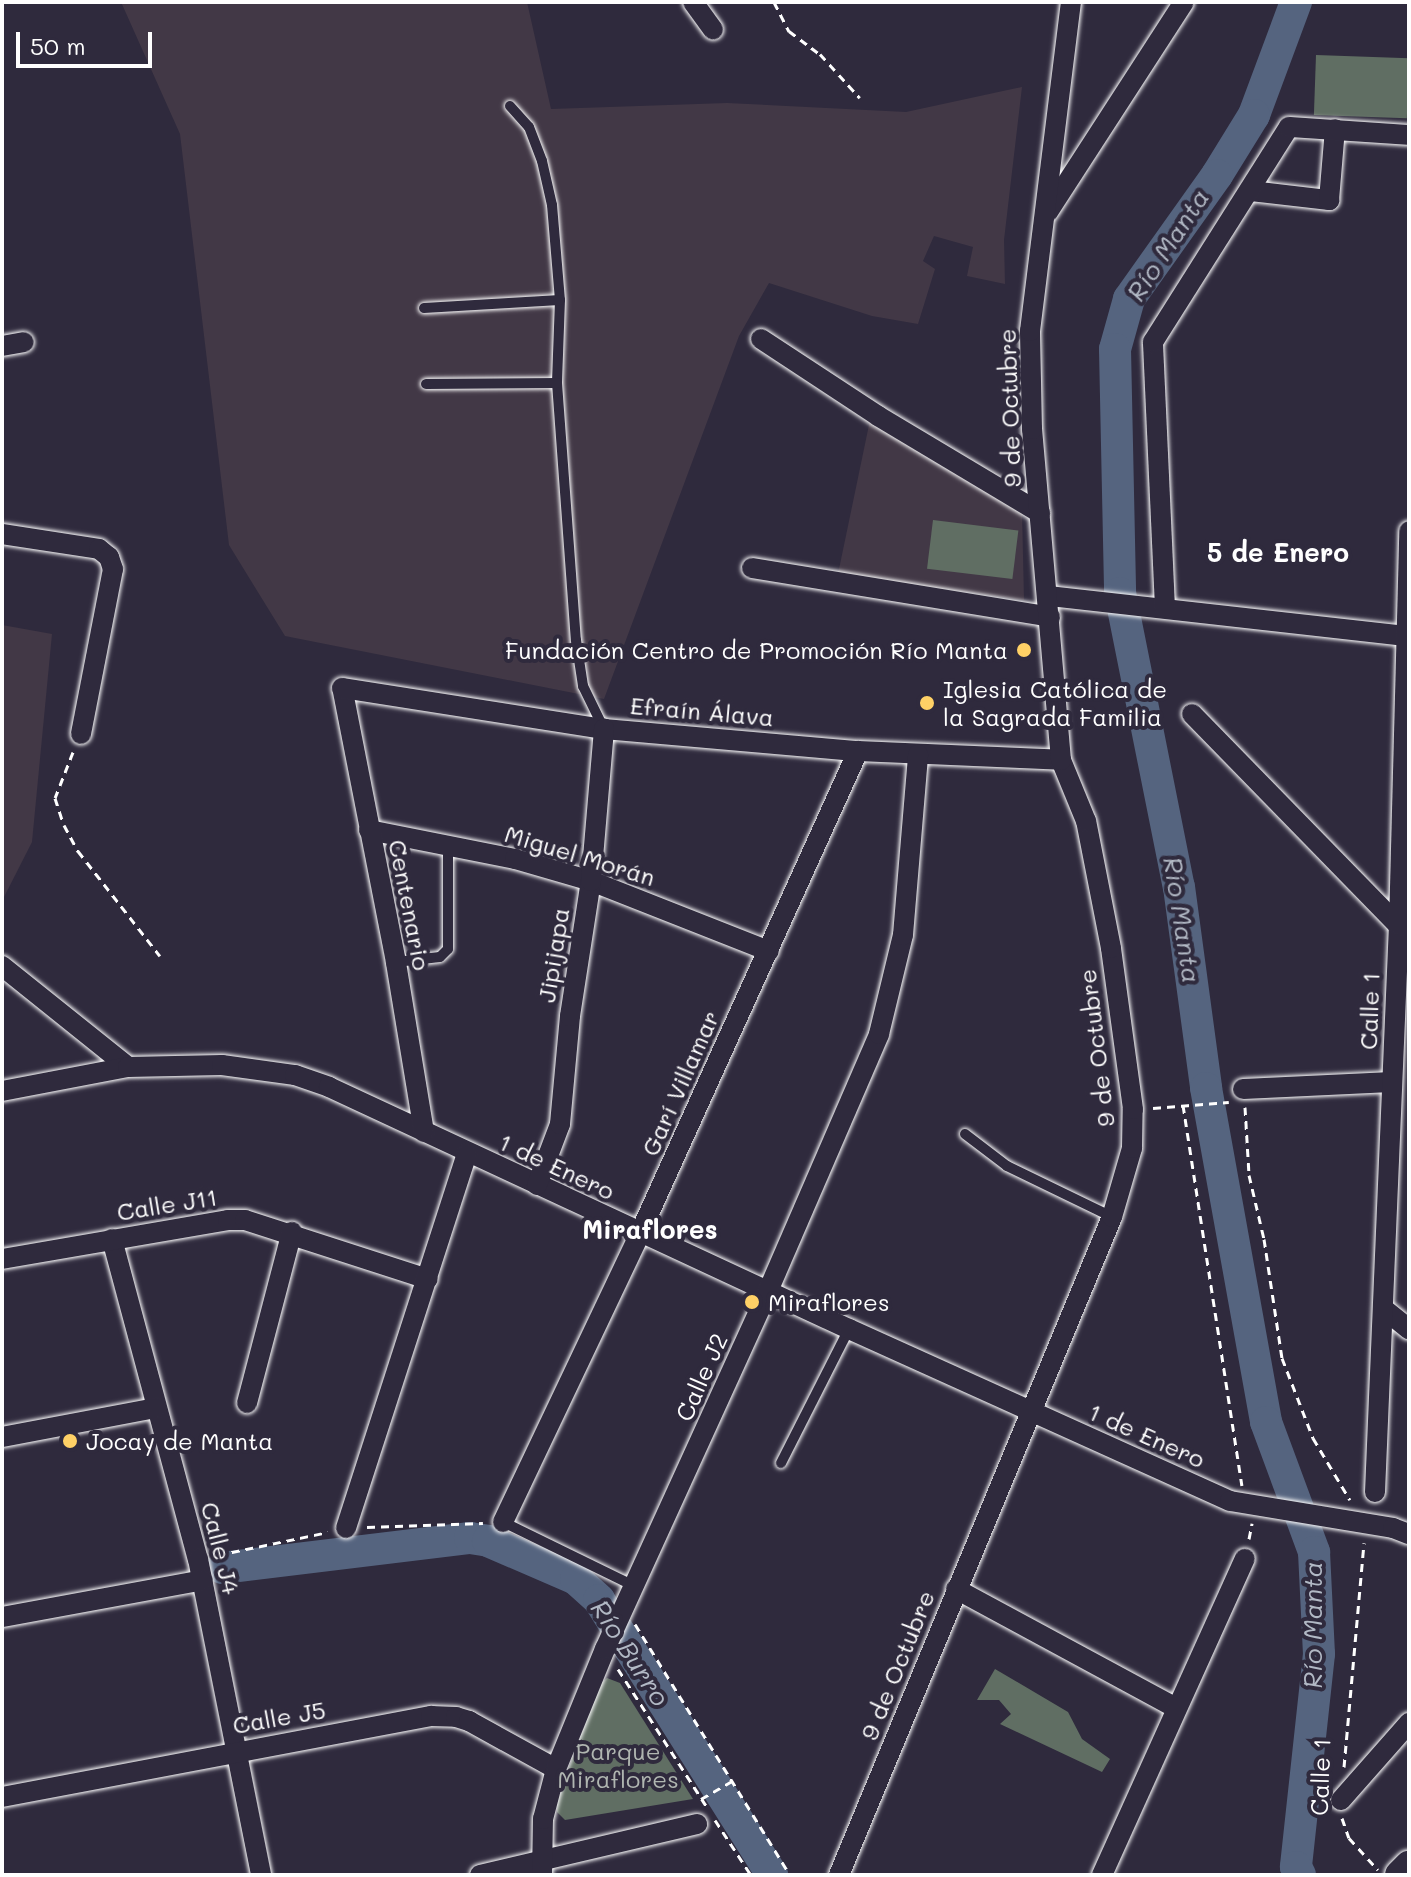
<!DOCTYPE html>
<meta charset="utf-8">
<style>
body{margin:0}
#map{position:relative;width:1411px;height:1877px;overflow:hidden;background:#2f2a3d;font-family:Mali,sans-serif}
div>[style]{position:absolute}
.built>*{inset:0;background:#423846}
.green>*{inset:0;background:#606e63;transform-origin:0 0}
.river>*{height:32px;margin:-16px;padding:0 16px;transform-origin:16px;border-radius:16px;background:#55647f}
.path>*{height:3px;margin-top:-1.5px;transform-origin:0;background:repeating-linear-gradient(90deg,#fff 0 8px,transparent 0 14px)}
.roads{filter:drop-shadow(0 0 2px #fff) drop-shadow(0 0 2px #fff)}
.lane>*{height:10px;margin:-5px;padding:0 5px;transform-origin:5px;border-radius:5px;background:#2f2a3d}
.street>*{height:20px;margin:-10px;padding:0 10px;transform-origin:10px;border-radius:10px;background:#2f2a3d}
.secondary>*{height:30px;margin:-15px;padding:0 15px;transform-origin:15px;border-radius:15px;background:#2f2a3d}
.dots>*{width:22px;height:22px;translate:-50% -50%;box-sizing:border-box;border:4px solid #2f2a3d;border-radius:50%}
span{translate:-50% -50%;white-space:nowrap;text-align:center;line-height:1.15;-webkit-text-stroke:8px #2f2a3d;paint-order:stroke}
.street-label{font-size:24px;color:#fff}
.poi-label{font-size:24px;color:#fff}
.right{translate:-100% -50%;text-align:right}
.left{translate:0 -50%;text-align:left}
.park-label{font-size:24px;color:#b0b6b1}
.water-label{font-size:26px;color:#b2b9c5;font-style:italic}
.neighbourhood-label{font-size:26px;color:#fff;font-weight:700}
.frame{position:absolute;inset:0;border:4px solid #fff;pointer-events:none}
.scale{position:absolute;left:16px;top:32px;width:136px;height:36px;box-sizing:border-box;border:4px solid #fff;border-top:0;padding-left:10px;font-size:24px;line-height:28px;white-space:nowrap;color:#fff;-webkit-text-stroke:6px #2f2a3d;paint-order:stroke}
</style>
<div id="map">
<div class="built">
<i style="clip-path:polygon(121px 2px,527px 2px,551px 109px,727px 103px,906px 112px,1022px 87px,1004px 240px,1005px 284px,967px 276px,973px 247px,934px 236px,923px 261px,935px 269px,918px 324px,872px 316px,769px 283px,739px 336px,604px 699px,285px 636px,229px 545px,180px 134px)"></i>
<i style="clip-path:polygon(870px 420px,1022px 511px,1024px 600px,838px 574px)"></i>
<i style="clip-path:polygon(2px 625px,52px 634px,32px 842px,2px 901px)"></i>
</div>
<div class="green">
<i style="left:1316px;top:55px;width:93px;height:60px;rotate:2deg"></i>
<i style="left:933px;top:520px;width:86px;height:49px;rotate:7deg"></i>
<i style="clip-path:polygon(995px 1669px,1068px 1712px,1082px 1739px,1110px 1759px,1102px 1772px,1000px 1724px,1011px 1714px,999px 1700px,977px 1700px)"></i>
<i style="clip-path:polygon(607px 1678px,620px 1683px,693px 1799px,565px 1820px,557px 1812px,557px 1805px,564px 1781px,599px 1685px)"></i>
</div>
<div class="river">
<i style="left:1296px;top:2px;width:121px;rotate:110.4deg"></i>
<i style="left:1254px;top:115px;width:70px;rotate:121.7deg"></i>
<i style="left:1217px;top:175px;width:152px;rotate:125.4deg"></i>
<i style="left:1129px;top:299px;width:52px;rotate:105.6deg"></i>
<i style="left:1115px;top:349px;width:244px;rotate:88.8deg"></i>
<i style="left:1120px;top:593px;width:300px;rotate:78.7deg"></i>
<i style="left:1179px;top:887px;width:203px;rotate:82.3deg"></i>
<i style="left:1206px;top:1088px;width:339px;rotate:79.8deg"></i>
<i style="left:1266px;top:1422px;width:139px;rotate:69.7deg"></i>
<i style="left:1314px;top:1552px;width:102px;rotate:87.2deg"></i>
<i style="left:1319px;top:1654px;width:214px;rotate:96.2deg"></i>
<i style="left:1296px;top:1867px;width:9px;rotate:63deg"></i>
<i style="left:222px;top:1568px;width:250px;rotate:-6.9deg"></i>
<i style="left:470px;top:1538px;width:18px;rotate:9deg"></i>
<i style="left:488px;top:1541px;width:96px;rotate:23.4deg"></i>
<i style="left:576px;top:1579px;width:31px;rotate:42deg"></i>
<i style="left:599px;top:1600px;width:325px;rotate:57.8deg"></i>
</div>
<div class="path">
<i style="left:774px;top:2px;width:33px;rotate:63deg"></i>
<i style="left:789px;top:31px;width:39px;rotate:37deg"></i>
<i style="left:820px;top:54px;width:59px;rotate:47.7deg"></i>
<i style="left:73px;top:752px;width:49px;rotate:111.4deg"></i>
<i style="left:55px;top:798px;width:28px;rotate:72deg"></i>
<i style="left:64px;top:825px;width:30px;rotate:62deg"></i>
<i style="left:78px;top:851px;width:133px;rotate:52deg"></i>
<i style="left:1183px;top:1105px;width:385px;rotate:81.2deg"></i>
<i style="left:1245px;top:1107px;width:68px;rotate:86.6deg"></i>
<i style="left:1249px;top:1175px;width:66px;rotate:76.8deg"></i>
<i style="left:1264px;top:1239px;width:120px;rotate:81.4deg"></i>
<i style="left:1282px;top:1358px;width:86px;rotate:68.8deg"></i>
<i style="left:1313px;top:1438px;width:72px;rotate:59.2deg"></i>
<i style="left:1153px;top:1108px;width:76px;rotate:-4.5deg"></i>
<i style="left:367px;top:1527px;width:116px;rotate:-2deg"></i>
<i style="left:1249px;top:1539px;width:16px;rotate:-79deg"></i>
<i style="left:218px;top:1555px;width:112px;rotate:-11.8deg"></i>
<i style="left:635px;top:1624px;width:295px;rotate:58.3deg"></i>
<i style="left:618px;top:1669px;width:164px;rotate:57.2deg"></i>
<i style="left:1344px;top:1767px;width:225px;rotate:-84.9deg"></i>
<i style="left:701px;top:1799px;width:36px;rotate:-30deg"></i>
<i style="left:1342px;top:1818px;width:21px;rotate:71deg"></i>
<i style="left:1349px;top:1838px;width:43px;rotate:47.8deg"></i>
<i style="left:715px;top:1820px;width:66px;rotate:56.8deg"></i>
</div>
<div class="roads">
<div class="lane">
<i style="left:510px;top:106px;width:28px;rotate:48deg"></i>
<i style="left:529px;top:127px;width:36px;rotate:69deg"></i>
<i style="left:542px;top:161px;width:45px;rotate:77.2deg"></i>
<i style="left:552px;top:205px;width:95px;rotate:85.2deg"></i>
<i style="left:560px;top:300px;width:83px;rotate:92.1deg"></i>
<i style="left:557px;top:383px;width:258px;rotate:85.8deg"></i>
<i style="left:576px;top:640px;width:47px;rotate:81.3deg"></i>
<i style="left:583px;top:686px;width:46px;rotate:64deg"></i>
<i style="left:424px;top:308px;width:136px;rotate:-3.4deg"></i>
<i style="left:426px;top:384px;width:131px;rotate:-0.4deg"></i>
<i style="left:396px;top:962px;width:44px;rotate:-6.5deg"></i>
<i style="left:440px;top:957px;width:11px;rotate:-45deg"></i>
<i style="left:448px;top:949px;width:104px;rotate:-90deg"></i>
<i style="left:965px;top:1134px;width:53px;rotate:37.3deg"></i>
<i style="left:1007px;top:1166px;width:117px;rotate:25.9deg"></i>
<i style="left:781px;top:1463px;width:150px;rotate:-63.1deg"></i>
<i style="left:503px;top:1522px;width:146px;rotate:26deg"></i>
</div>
<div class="street">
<i style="left:693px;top:2px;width:34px;rotate:54deg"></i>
<i style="left:1251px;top:191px;width:79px;rotate:6.6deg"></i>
<i style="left:1329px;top:200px;width:71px;rotate:-85.2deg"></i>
<i style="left:1048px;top:212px;width:250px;rotate:-57.1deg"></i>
<i style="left:761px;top:339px;width:140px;rotate:33.3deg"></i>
<i style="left:878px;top:416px;width:189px;rotate:30.9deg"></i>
<i style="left:2px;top:346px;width:22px;rotate:-10deg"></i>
<i style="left:2px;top:534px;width:98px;rotate:8.8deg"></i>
<i style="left:99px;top:549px;width:13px;rotate:39deg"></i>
<i style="left:109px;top:557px;width:13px;rotate:72deg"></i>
<i style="left:113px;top:569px;width:168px;rotate:101deg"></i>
<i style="left:752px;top:568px;width:302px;rotate:9.3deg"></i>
<i style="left:1049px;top:596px;width:358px;rotate:6.4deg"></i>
<i style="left:1165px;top:608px;width:266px;rotate:-92.6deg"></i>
<i style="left:1153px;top:342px;width:254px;rotate:-57.7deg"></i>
<i style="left:1289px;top:127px;width:120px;rotate:3.8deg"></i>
<i style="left:1192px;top:714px;width:302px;rotate:45.7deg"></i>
<i style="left:369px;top:830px;width:149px;rotate:11.2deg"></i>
<i style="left:515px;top:859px;width:79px;rotate:16.1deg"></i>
<i style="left:591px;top:881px;width:191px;rotate:21.5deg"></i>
<i style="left:2px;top:966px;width:161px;rotate:38.7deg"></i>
<i style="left:1243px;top:1089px;width:149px;rotate:-2.7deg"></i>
<i style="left:2px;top:1091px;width:128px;rotate:-10.8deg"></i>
<i style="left:128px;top:1067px;width:94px;rotate:-1.2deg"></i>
<i style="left:222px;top:1065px;width:74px;rotate:7.8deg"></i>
<i style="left:295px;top:1075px;width:36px;rotate:19deg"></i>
<i style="left:329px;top:1087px;width:574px;rotate:24.96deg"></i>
<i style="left:849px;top:1329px;width:418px;rotate:24.3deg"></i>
<i style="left:1230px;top:1501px;width:165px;rotate:9.4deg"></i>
<i style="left:1393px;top:1528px;width:17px;rotate:21deg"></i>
<i style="left:424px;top:1132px;width:172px;rotate:-99.4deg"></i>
<i style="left:396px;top:962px;width:279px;rotate:-101.1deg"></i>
<i style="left:342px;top:688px;width:265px;rotate:8.9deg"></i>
<i style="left:604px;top:729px;width:255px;rotate:5deg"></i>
<i style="left:858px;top:751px;width:203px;rotate:2.5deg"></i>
<i style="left:537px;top:1185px;width:65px;rotate:-69.3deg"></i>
<i style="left:560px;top:1124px;width:108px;rotate:-84.7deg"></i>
<i style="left:570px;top:1016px;width:137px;rotate:-81.2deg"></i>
<i style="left:591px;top:881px;width:153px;rotate:-85.1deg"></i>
<i style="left:112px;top:1239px;width:331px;rotate:75deg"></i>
<i style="left:198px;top:1559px;width:322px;rotate:78.7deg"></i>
<i style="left:2px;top:1259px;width:229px;rotate:-9.8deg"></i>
<i style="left:228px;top:1220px;width:17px"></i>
<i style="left:245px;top:1220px;width:192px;rotate:17.9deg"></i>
<i style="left:1384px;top:1309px;width:32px;rotate:39deg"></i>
<i style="left:247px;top:1403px;width:177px;rotate:-75.3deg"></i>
<i style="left:2px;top:1437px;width:157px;rotate:-10.7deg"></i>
<i style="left:1375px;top:1492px;width:568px;rotate:-87.58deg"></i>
<i style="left:1399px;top:925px;width:394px;rotate:-88.5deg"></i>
<i style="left:503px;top:1522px;width:320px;rotate:-64.6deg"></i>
<i style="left:640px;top:1233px;width:529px;rotate:-65.66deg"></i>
<i style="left:346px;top:1528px;width:393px;rotate:-72.1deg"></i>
<i style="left:956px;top:1589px;width:250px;rotate:28.4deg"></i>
<i style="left:2px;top:1617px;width:204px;rotate:-10.4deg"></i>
<i style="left:2px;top:1797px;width:437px;rotate:-10.7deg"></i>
<i style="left:431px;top:1716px;width:25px;rotate:2deg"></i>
<i style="left:456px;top:1717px;width:14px;rotate:17deg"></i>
<i style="left:469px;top:1721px;width:99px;rotate:28.9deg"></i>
<i style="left:1341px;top:1800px;width:103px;rotate:-48.6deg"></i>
<i style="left:480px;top:1875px;width:223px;rotate:-13.2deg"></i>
<i style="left:542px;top:1875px;width:56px;rotate:-89deg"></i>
<i style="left:543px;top:1819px;width:52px;rotate:-75.4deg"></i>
<i style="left:556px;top:1769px;width:130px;rotate:-67.8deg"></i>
<i style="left:605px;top:1649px;width:393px;rotate:-65.5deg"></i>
<i style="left:768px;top:1291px;width:280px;rotate:-66.6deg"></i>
<i style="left:879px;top:1034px;width:102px;rotate:-76.4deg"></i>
<i style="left:903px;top:935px;width:181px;rotate:-85.2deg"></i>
<i style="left:839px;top:1875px;width:712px;rotate:-67.47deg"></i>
<i style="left:1112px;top:1217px;width:72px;rotate:-73.8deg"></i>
<i style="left:1132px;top:1148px;width:39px;rotate:-89deg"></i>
<i style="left:1133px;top:1109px;width:162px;rotate:-97.8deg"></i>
<i style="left:1111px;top:948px;width:129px;rotate:-101.1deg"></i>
<i style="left:1086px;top:821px;width:66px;rotate:-112.3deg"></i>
<i style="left:1061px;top:760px;width:332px;rotate:-95deg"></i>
<i style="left:1032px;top:429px;width:98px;rotate:-91.2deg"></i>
<i style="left:1030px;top:331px;width:332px;rotate:-82.9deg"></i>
<i style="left:1102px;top:1875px;width:347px;rotate:-65.7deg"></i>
</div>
<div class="secondary">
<i style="left:1400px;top:1875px;width:13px;rotate:-45deg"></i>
</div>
</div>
<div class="dots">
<i style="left:1024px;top:650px;background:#ffd166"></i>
<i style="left:927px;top:703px;background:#ffd166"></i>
<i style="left:752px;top:1302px;background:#ffd166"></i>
<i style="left:70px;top:1441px;background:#ffd166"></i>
</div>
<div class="street-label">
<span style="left:1009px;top:408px;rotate:-92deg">9 de Octubre</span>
<span style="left:702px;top:711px;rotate:5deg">Efraín Álava</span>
<span style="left:580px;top:855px;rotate:17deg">Miguel Morán</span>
<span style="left:410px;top:905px;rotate:79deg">Centenario</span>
<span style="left:553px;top:955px;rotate:-81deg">Jipijapa</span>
<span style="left:1369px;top:1011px;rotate:-88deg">Calle 1</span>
<span style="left:1096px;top:1048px;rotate:-97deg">9 de Octubre</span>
<span style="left:680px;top:1083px;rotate:-66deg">Garí Villamar</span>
<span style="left:557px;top:1166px;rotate:25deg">1 de Enero</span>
<span style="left:167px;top:1204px;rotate:-9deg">Calle J11</span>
<span style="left:701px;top:1377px;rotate:-66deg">Calle J2</span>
<span style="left:1147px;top:1435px;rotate:24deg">1 de Enero</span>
<span style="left:221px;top:1548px;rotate:76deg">Calle J4</span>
<span style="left:897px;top:1665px;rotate:-68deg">9 de Octubre</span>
<span style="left:279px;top:1717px;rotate:-10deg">Calle J5</span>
<span style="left:1320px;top:1777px;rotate:-88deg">Calle 1</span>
</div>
<div class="poi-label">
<span class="right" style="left:1008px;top:650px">Fundación Centro de Promoción Río Manta</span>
<span class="left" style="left:943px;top:703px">Iglesia Católica de<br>la Sagrada Familia</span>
<span class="left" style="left:768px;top:1302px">Miraflores</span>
<span class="left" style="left:86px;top:1441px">Jocay de Manta</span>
</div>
<div class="park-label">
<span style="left:618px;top:1765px">Parque<br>Miraflores</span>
</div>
<div class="water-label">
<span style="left:1168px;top:245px;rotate:-57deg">Río Manta</span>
<span style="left:1182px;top:920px;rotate:81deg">Río Manta</span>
<span style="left:1313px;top:1625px;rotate:-90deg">Río Manta</span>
<span style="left:630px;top:1653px;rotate:57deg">Río Burro</span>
</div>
<div class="neighbourhood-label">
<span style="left:1278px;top:553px">5 de Enero</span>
<span style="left:650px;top:1230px">Miraflores</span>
</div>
<div class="frame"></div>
<div class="scale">50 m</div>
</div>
